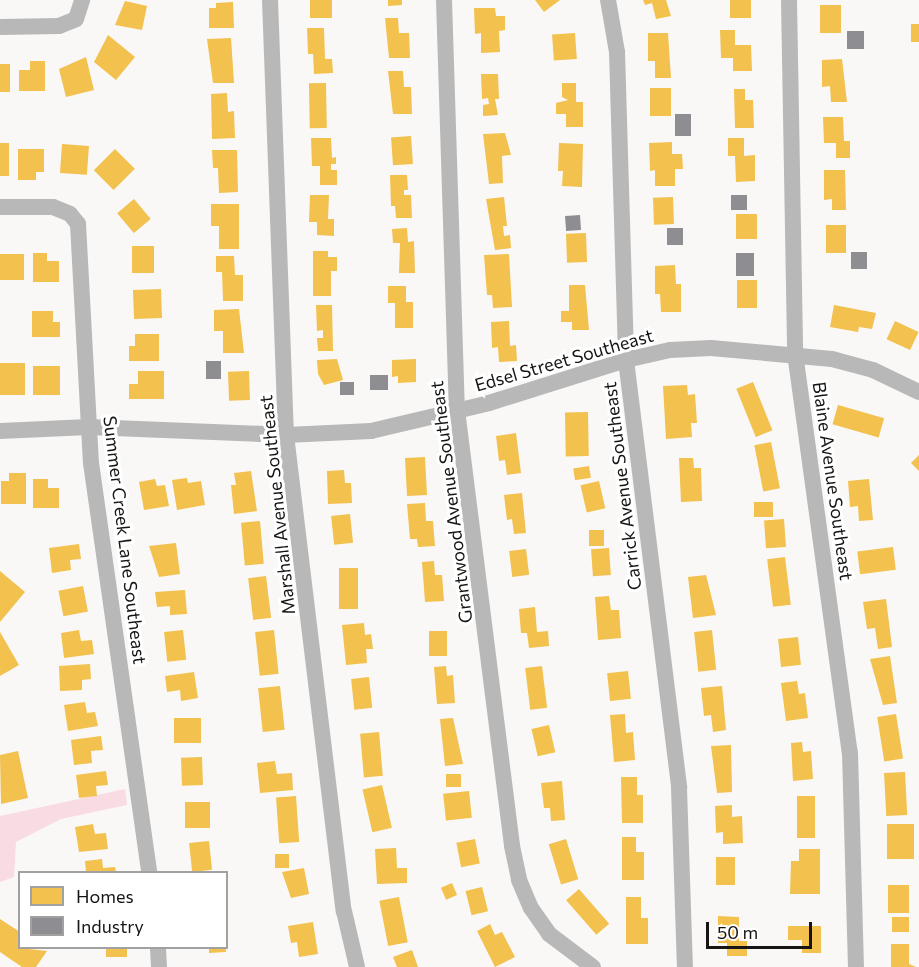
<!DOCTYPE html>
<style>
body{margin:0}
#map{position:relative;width:919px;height:967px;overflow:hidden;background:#faf8f6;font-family:Commissioner,sans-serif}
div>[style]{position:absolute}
.green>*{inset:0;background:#f9dbe3}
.homes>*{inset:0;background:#f2c14e;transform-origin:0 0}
.industry>*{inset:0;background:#8d8d92;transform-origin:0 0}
.minor>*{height:16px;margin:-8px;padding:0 8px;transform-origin:8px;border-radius:8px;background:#b9b8b8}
span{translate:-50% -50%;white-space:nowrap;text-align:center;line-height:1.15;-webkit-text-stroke:6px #fff;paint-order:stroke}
.street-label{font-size:18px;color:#161514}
.legend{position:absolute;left:18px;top:871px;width:210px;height:78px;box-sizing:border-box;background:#fff;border:2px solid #a2a1a1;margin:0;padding:8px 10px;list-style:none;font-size:18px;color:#161514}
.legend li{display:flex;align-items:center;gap:12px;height:30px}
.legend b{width:30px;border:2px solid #a2a1a1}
.scale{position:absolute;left:706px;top:922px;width:106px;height:27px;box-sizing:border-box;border:3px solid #161514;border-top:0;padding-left:8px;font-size:18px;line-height:21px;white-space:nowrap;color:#161514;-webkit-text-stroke:4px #fff;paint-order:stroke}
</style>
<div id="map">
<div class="green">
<i style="clip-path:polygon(125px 789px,127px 805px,61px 819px,16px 842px,14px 877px,0 882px,0 816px)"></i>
</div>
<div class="homes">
<i style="left:310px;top:0;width:22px;height:18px"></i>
<i style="clip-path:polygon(388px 0,402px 0,402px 5px,388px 6px)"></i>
<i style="clip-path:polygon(535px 0,560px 0,544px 12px)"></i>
<i style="clip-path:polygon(643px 0,666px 0,671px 16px,656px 19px,652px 3px,645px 5px)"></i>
<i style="left:730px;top:0;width:21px;height:18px"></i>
<i style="clip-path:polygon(125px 1px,147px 6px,142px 30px,115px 25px)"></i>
<i style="clip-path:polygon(233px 2px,234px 28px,209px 28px,209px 8px,216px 8px,216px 3px)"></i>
<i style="left:820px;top:5px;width:21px;height:28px"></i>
<i style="clip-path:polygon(474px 8px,495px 8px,496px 16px,505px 16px,505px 30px,499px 31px,500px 52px,481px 53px,481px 33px,475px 34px)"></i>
<i style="clip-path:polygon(385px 18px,398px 18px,399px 33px,409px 33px,410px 58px,389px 58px)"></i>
<i style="left:911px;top:24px;width:8px;height:18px"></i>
<i style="clip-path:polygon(307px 28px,324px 28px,325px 59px,332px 59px,333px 73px,314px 74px,313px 54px,308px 54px)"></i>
<i style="clip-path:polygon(720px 30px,735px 30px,735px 45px,751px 45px,752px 71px,733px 71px,733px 58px,721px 58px)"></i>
<i style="left:575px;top:33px;width:26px;height:23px;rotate:86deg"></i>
<i style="clip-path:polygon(648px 33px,668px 33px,671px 78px,655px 78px,655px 61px,648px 61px)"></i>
<i style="clip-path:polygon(108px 35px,135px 57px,116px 80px,94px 62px)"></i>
<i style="clip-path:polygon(231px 38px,234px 83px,213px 83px,207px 39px)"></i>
<i style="clip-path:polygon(86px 57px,94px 90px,66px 97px,59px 69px)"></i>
<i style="clip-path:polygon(842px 59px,847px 102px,831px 102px,830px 86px,822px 87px,822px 60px)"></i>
<i style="clip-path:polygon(30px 61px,45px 61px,45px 91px,19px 91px,19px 70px,30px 70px)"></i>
<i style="left:0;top:64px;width:10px;height:28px"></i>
<i style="clip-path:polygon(388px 71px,403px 71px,404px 87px,411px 87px,412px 114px,393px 114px)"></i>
<i style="clip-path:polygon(481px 74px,498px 74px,499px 99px,495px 99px,498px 115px,483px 116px,483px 105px,489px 104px,488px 98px,482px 99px)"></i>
<i style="left:326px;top:83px;width:45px;height:17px;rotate:89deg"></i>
<i style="clip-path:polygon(562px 83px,576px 83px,576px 102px,583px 102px,583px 127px,566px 127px,566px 114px,556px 114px,556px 103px,568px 100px,562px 97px)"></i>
<i style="left:650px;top:88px;width:21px;height:28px"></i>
<i style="clip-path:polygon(734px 89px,745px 89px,745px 100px,753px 100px,754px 128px,735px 128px)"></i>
<i style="clip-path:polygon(227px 93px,228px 112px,234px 111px,235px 138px,212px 139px,211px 94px)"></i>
<i style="clip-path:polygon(823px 117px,843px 117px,844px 141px,850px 141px,850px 158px,836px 158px,836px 143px,824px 143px)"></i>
<i style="clip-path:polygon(505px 133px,511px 155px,502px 156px,503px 183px,489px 184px,483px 134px)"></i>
<i style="left:411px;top:136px;width:28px;height:20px;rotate:86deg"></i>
<i style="clip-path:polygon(311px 138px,331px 138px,332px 158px,336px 157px,336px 164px,331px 164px,331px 170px,337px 170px,337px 185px,320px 185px,320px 166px,312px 166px)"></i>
<i style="clip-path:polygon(728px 138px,744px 138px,744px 156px,755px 155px,755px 181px,736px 182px,735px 156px,728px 156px)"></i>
<i style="clip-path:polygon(672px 142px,672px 154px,682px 154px,683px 169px,675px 169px,675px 186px,655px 186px,655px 170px,650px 171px,649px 143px)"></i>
<i style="left:0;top:143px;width:9px;height:33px"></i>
<i style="clip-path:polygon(559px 143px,583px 144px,582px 187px,562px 186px,563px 171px,558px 171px)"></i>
<i style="left:62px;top:144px;width:27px;height:29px;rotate:4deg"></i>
<i style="clip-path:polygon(18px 149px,44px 149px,44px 172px,36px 172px,36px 180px,18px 180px)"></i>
<i style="left:115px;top:149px;width:28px;height:30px;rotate:45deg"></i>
<i style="clip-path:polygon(212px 150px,237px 150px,238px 192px,219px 193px,218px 168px,213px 168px)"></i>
<i style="clip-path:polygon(824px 170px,845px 170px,846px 210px,832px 210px,832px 199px,824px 200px)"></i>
<i style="clip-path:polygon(390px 175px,407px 175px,408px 190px,404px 190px,404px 195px,411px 195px,412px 218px,396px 218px,395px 206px,391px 206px)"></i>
<i style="clip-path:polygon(310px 195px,329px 195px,328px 219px,334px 219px,334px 236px,317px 235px,317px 222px,309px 222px)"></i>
<i style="clip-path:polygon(504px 197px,507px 226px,503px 226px,504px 236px,510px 235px,511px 248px,495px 250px,486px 199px)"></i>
<i style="left:673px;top:197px;width:27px;height:20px;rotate:88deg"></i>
<i style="left:134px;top:199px;width:26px;height:22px;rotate:50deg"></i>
<i style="clip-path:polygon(211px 204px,239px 204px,239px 249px,219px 249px,219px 226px,211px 226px)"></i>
<i style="left:736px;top:214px;width:21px;height:25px"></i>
<i style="left:826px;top:225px;width:20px;height:28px"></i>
<i style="clip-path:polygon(407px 228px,408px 242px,414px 241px,415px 273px,399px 273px,400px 243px,393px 243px,392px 229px)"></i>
<i style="left:586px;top:233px;width:29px;height:20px;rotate:88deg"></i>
<i style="left:132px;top:246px;width:22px;height:27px"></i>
<i style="clip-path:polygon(313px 251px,328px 251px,328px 257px,337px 257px,337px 271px,331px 271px,331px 296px,313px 296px)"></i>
<i style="clip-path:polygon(33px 253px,47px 253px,47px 261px,59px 261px,59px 282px,33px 282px)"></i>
<i style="left:0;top:254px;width:24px;height:26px"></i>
<i style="clip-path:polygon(509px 254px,512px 307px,493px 308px,492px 295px,487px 295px,484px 255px)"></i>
<i style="clip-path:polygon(216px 256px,234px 256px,235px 275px,243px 275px,243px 301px,223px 301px,222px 272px,216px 272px)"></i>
<i style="clip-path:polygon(675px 265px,676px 284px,681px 284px,681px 312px,661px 312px,660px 294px,655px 294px,655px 266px)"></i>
<i style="left:737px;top:280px;width:20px;height:28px"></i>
<i style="clip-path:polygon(569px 285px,585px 285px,589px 330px,572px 330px,572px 322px,561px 322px,561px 311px,569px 311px)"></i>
<i style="clip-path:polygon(388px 286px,406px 286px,406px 302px,413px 302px,413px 328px,395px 328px,395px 303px,388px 303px)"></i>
<i style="left:161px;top:289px;width:29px;height:28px;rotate:88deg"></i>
<i style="clip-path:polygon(316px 305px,332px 305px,333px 351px,318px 351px,317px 338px,323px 338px,323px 330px,317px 331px)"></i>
<i style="clip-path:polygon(834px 305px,876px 313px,872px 329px,859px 327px,858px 332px,830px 327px)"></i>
<i style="clip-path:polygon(239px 309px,244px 353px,223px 353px,223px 331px,214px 331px,214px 310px)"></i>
<i style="clip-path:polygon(32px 311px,53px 311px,53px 322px,60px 322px,60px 337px,32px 337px)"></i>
<i style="clip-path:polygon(509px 321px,510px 346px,516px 345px,517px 361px,499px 362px,498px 347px,492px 348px,491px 322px)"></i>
<i style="left:895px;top:321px;width:26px;height:20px;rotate:25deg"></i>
<i style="clip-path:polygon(135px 334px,159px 334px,159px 361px,129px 361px,129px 346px,135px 346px)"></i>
<i style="clip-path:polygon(337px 359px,343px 380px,324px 385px,318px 374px,317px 360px)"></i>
<i style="clip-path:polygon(416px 359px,416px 382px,398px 383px,398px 376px,392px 377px,392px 360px)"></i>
<i style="left:0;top:363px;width:25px;height:32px"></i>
<i style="left:33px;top:366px;width:27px;height:29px"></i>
<i style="clip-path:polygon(138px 371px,164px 371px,164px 399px,129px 399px,129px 384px,138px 384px)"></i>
<i style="left:249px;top:371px;width:29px;height:21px;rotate:88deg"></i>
<i style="left:753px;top:382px;width:52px;height:18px;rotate:68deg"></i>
<i style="clip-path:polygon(687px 385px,688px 395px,695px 394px,697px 423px,691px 423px,692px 437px,666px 439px,663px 386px)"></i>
<i style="left:838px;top:405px;width:48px;height:20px;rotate:16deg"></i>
<i style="left:588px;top:412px;width:44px;height:23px;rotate:89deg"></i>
<i style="clip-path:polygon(516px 433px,521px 473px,507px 475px,505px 460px,499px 461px,496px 436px)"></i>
<i style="left:771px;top:442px;width:47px;height:17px;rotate:79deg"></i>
<i style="clip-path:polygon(919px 455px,919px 471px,911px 463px)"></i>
<i style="left:425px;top:457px;width:38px;height:20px;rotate:87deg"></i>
<i style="clip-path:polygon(679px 458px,693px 458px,694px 468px,701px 468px,702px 501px,681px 502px)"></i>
<i style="left:589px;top:466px;width:12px;height:16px;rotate:81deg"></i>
<i style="clip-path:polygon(344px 470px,345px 483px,351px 483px,352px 503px,328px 504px,327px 471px)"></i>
<i style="clip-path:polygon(251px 471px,257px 511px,234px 514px,231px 485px,236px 485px,234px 473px)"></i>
<i style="clip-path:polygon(9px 473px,26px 473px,26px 504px,1px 504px,1px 481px,9px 481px)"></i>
<i style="clip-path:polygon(187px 478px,188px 483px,201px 481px,205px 505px,177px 510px,172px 480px)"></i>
<i style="clip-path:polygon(33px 479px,48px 479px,48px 488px,59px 488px,59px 508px,33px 508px)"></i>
<i style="clip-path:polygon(155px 479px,157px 486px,165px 485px,169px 506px,144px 510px,139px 482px)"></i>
<i style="clip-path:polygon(869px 479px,873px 520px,859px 521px,858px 506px,850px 507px,848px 481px)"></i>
<i style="left:599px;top:481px;width:28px;height:19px;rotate:77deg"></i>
<i style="clip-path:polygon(522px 493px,526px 533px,514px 534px,512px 519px,507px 520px,504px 495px)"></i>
<i style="left:773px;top:502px;width:15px;height:19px;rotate:90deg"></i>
<i style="clip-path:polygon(425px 503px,426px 521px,433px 521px,435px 546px,418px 547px,417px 539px,410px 539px,407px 504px)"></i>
<i style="left:350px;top:514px;width:29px;height:19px;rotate:84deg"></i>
<i style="left:784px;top:519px;width:28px;height:20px;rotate:86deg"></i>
<i style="left:260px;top:521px;width:43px;height:19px;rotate:85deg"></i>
<i style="left:589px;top:530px;width:15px;height:16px"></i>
<i style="clip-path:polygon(176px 543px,180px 574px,159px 577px,149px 546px)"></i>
<i style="clip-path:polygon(79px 544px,81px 559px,70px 560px,71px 570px,52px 573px,49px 548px)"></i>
<i style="left:893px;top:547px;width:23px;height:36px;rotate:83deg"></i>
<i style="left:609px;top:548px;width:27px;height:18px;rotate:86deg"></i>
<i style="left:526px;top:549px;width:26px;height:17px;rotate:83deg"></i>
<i style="left:785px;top:557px;width:48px;height:18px;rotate:83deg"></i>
<i style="clip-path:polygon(434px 561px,435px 575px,442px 575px,444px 601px,425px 602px,422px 562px)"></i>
<i style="left:339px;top:568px;width:19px;height:41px"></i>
<i style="clip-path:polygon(0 571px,25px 592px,0 622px)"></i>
<i style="clip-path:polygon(706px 575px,716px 615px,693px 618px,688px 577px)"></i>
<i style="left:266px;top:576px;width:42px;height:18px;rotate:83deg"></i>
<i style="left:83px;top:586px;width:26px;height:25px;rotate:79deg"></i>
<i style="clip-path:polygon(185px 590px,187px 614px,170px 615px,170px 606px,157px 607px,155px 592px)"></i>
<i style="clip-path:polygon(609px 596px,611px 610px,619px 610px,621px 638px,598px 640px,595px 597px)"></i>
<i style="clip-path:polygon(886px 599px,892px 647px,878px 649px,875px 628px,867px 629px,863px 602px)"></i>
<i style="clip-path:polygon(535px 607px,537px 632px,548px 631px,549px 646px,529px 648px,527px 633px,521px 633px,519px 609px)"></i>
<i style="clip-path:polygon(364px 623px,365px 635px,371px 634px,373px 649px,366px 649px,367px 663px,346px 665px,342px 625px)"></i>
<i style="clip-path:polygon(79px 630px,81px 641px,92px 640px,94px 654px,64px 658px,61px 633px)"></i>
<i style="left:183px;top:630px;width:30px;height:19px;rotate:84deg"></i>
<i style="left:274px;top:630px;width:44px;height:19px;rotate:84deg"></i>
<i style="left:712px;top:630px;width:40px;height:18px;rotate:84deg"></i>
<i style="left:429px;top:631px;width:18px;height:25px"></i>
<i style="clip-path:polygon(0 632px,19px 665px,0 676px)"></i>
<i style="left:798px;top:637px;width:28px;height:20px;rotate:84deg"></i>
<i style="clip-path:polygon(890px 656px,897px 703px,883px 705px,870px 659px)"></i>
<i style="clip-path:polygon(90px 664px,91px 679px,82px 680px,82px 690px,60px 691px,59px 666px)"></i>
<i style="clip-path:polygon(446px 666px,447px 676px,453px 675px,455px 703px,437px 704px,434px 667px)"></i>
<i style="left:542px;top:666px;width:42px;height:17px;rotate:83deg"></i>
<i style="left:628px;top:671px;width:28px;height:21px;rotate:84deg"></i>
<i style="clip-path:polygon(194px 672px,198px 698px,181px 701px,180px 690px,167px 692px,165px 676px)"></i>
<i style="left:369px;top:677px;width:31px;height:18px;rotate:84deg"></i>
<i style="clip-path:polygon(797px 681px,799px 694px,805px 693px,808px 718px,786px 721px,781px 683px)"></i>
<i style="left:280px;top:686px;width:44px;height:22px;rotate:84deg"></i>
<i style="clip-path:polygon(722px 686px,726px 730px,713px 732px,711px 715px,704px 716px,701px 688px)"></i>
<i style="clip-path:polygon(85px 702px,87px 713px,95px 712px,98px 726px,68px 731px,64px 705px)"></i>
<i style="clip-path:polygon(625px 714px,626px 733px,633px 732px,635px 760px,614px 762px,610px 715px)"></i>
<i style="left:896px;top:714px;width:45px;height:19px;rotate:81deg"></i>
<i style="left:174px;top:718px;width:27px;height:25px"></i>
<i style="clip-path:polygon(453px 718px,463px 764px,445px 766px,440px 719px)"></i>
<i style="left:549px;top:725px;width:28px;height:18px;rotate:77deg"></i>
<i style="left:379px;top:732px;width:44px;height:19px;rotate:85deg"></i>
<i style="clip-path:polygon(101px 736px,103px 750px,91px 751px,92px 763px,74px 765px,71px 740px)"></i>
<i style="clip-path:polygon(802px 742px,803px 752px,811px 751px,813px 779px,793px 781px,791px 743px)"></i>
<i style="clip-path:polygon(731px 745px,732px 792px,717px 793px,711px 746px)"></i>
<i style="clip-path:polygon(18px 751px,28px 798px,1px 804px,0 755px)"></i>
<i style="left:202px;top:757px;width:28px;height:21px;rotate:88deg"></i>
<i style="clip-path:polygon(275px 761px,277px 774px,292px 773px,293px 790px,260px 793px,257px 763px)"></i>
<i style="clip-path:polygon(106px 771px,108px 785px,96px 786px,97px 796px,79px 798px,76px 775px)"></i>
<i style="left:905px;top:772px;width:43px;height:21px;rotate:87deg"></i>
<i style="left:446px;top:774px;width:15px;height:13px"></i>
<i style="clip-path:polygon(621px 777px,637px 777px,637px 795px,643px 795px,643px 823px,622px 823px)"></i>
<i style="clip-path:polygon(562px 781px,565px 820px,551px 821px,550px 808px,544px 808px,541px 783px)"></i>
<i style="left:382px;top:785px;width:44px;height:20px;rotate:77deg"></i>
<i style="left:469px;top:791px;width:27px;height:26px;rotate:84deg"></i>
<i style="left:296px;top:796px;width:46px;height:20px;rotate:86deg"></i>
<i style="left:797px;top:796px;width:18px;height:42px"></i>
<i style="left:185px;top:802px;width:25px;height:26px"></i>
<i style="clip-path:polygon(732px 805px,732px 817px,742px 816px,743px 843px,723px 844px,723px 832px,716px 833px,715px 806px)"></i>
<i style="clip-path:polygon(93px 824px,95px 834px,106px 833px,108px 849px,79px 852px,75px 827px)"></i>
<i style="left:887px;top:824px;width:27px;height:35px"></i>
<i style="clip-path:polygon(622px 837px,636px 837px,636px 852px,644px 852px,644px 880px,622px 880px)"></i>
<i style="left:475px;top:839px;width:25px;height:19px;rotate:79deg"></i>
<i style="left:566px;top:839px;width:42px;height:18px;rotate:73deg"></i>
<i style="left:209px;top:841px;width:29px;height:20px;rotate:84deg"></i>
<i style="clip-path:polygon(396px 848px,397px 868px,407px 868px,407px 883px,377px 884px,375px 849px)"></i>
<i style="clip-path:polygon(799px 849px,820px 849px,820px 894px,790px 894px,791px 861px,799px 861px)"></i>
<i style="left:275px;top:854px;width:14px;height:14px"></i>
<i style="left:716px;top:857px;width:19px;height:28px"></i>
<i style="clip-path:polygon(102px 859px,103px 868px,115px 867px,116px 872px,86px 872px,85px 861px)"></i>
<i style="clip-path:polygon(304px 868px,309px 894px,291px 898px,282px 872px)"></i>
<i style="left:452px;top:883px;width:13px;height:12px;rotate:67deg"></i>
<i style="left:888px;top:885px;width:21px;height:28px"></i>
<i style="left:482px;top:887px;width:25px;height:17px;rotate:76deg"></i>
<i style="left:579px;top:889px;width:46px;height:17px;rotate:49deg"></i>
<i style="left:399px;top:897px;width:46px;height:20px;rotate:79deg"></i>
<i style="clip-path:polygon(626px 897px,641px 897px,641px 918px,648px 918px,648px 944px,626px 944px)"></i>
<i style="clip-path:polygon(718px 916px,739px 917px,739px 941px,747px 941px,747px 956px,727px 956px,727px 943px,718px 943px)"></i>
<i style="left:892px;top:917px;width:17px;height:15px"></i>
<i style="clip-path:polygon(0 919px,20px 932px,20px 948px,47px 951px,36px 967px,22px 967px,0 952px)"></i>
<i style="clip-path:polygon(313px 922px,318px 954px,299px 957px,297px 942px,291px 943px,288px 926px)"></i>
<i style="clip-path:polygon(490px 924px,495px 935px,502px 932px,515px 957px,495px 967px,477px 931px)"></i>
<i style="clip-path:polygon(788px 926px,821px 926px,821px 953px,802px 953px,802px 940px,788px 940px)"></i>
<i style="clip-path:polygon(891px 944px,909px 944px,909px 964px,916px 967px,891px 967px)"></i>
<i style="left:106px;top:948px;width:21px;height:9px"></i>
<i style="clip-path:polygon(209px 948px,226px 948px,226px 952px,209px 953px)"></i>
<i style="clip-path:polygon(412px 950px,418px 967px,397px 967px,393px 957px)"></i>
</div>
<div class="industry">
<i style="left:864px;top:31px;width:18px;height:17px;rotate:90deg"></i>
<i style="left:675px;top:114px;width:16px;height:22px"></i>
<i style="left:731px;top:195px;width:16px;height:15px"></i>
<i style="left:580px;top:215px;width:15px;height:15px;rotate:86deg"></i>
<i style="left:683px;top:228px;width:17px;height:16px;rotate:90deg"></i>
<i style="left:851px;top:252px;width:16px;height:17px"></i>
<i style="left:736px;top:253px;width:18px;height:23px"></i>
<i style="left:206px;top:361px;width:15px;height:18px"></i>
<i style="left:388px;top:375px;width:15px;height:18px;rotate:90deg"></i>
<i style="left:354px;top:382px;width:13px;height:14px;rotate:90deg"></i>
</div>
<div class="minor">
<i style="left:270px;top:0;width:435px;rotate:87.9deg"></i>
<i style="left:286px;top:435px;width:480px;rotate:83.1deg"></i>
<i style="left:344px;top:911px;width:57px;rotate:76.9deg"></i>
<i style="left:444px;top:0;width:410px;rotate:88.2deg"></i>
<i style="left:457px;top:410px;width:439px;rotate:82.8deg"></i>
<i style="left:512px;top:846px;width:35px;rotate:78deg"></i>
<i style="left:519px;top:880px;width:30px;rotate:67deg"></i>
<i style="left:531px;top:908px;width:32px;rotate:55deg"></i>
<i style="left:549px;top:934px;width:55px;rotate:36.9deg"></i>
<i style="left:608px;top:0;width:53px;rotate:80.2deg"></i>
<i style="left:617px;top:52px;width:308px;rotate:88.3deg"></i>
<i style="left:626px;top:360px;width:431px;rotate:82.9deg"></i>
<i style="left:679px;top:788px;width:179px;rotate:88.1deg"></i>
<i style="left:789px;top:0;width:353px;rotate:89deg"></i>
<i style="left:795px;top:353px;width:404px;rotate:82.2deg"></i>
<i style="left:850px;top:753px;width:214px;rotate:88.4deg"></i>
<i style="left:0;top:27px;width:59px;rotate:-1deg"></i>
<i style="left:59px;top:26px;width:18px;rotate:-22deg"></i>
<i style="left:76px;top:19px;width:20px;rotate:-72deg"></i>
<i style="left:0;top:207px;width:53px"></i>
<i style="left:53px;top:207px;width:18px;rotate:22deg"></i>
<i style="left:70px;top:214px;width:13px;rotate:51deg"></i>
<i style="left:78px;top:224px;width:239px;rotate:86.9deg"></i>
<i style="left:91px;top:463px;width:413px;rotate:81.9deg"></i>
<i style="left:0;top:431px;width:89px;rotate:-2.6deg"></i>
<i style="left:89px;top:427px;width:197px;rotate:2.3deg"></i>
<i style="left:286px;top:435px;width:85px;rotate:-2.7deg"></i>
<i style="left:371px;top:431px;width:121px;rotate:-13.3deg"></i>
<i style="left:489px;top:403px;width:144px;rotate:-17.4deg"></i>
<i style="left:626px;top:360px;width:45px;rotate:-12.8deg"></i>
<i style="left:670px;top:350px;width:41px;rotate:-2.8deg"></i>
<i style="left:711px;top:348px;width:121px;rotate:5.2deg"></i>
<i style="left:832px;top:359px;width:42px;rotate:15deg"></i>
<i style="left:873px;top:370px;width:51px;rotate:25.6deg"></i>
<i style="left:158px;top:948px;width:19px;rotate:87deg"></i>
</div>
<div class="street-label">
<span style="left:564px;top:360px;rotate:-16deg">Edsel Street Southeast</span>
<span style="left:833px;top:481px;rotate:82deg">Blaine Avenue Southeast</span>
<span style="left:622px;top:486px;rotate:-97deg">Carrick Avenue Southeast</span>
<span style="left:451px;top:502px;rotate:-97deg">Grantwood Avenue Southeast</span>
<span style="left:277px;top:505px;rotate:-96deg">Marshall Avenue Southeast</span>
<span style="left:125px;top:540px;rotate:83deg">Summer Creek Lane Southeast</span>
</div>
<ul class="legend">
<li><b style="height:16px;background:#f2c14e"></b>Homes</li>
<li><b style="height:16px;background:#8d8d92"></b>Industry</li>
</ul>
<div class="scale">50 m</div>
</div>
